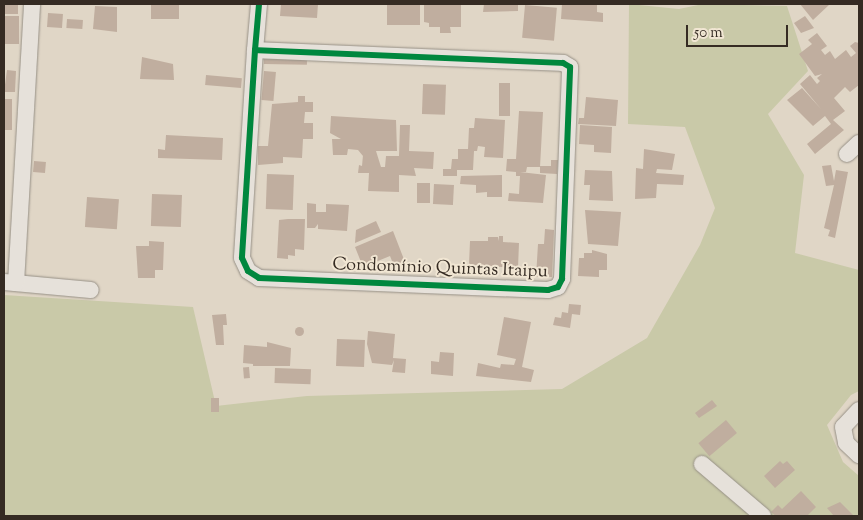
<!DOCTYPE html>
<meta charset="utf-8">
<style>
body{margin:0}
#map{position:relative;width:863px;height:520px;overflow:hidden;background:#e0d6c6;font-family:"Sorts Mill Goudy",serif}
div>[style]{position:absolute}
.green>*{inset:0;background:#c9c9a8}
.building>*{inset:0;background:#c0ae9f;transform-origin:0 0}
.round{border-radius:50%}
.roads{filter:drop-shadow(0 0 1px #969086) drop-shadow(0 0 1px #969086)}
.minor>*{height:16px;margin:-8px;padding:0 8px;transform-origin:8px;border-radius:8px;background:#e6e1da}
.cycleway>*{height:6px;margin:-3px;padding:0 3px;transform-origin:3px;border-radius:3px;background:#00873e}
span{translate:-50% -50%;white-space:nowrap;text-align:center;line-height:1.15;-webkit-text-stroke:4px #f1e6d3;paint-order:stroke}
.street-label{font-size:18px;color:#352b23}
.frame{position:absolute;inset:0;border:5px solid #352b23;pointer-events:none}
.scale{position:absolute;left:686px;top:25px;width:102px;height:22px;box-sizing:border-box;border:2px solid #352b23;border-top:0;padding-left:6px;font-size:15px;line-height:18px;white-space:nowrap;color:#352b23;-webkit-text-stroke:4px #f1e6d3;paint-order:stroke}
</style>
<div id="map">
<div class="green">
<i style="clip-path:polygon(629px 4px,679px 9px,703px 4px,787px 6px,808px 71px,768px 114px,804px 175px,795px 253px,859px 270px,859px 391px,851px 395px,827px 425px,843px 462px,859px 476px,859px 516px,4px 516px,4px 295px,193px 307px,216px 406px,307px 396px,562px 389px,647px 338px,700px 245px,715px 208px,685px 127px,628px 124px)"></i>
</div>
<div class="building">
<i style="left:4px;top:4px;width:14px;height:10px"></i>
<i style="left:151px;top:4px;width:28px;height:15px"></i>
<i style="clip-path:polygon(281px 4px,318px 4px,317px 18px,280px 16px)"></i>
<i style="left:387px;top:4px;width:33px;height:21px"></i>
<i style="clip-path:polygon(424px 4px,461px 4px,461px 27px,450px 27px,451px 33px,440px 33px,440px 27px,429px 27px,429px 23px,424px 22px)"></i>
<i style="clip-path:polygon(484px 4px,518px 4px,518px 11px,483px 12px)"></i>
<i style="clip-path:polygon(562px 4px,597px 4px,597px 12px,603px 13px,603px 22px,561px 19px)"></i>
<i style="clip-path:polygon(800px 4px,830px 4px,813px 20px)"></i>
<i style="left:525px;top:5px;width:32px;height:33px;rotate:5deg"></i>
<i style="clip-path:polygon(95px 6px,117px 7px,117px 32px,93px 29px)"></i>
<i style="left:48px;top:13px;width:15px;height:14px;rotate:4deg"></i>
<i style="left:4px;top:16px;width:15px;height:28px"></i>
<i style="clip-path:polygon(805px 16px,814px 28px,801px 33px,794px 23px)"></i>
<i style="left:67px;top:19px;width:16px;height:9px;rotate:4deg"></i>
<i style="clip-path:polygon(817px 33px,827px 46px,821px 50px,825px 55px,830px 51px,835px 59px,846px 50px,851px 57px,856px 53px,850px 46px,855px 42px,859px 43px,859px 85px,850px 92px,845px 87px,834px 98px,845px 111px,833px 120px,844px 130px,815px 154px,807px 144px,831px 124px,825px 116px,813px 126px,787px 100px,802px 88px,821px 109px,800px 84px,810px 75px,817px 84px,820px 81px,817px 78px,822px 74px,815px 76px,799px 54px,812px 44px,808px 40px)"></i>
<i style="clip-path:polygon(142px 57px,173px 64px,174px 80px,140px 79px)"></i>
<i style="left:264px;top:59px;width:43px;height:5px;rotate:1deg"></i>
<i style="clip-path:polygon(7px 70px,16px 71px,15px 92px,4px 92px)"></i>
<i style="left:264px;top:71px;width:12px;height:29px;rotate:5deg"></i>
<i style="left:206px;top:75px;width:36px;height:10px;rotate:5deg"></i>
<i style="left:499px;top:83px;width:11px;height:33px"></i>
<i style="left:423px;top:84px;width:23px;height:30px;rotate:2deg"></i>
<i style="clip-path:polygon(298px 96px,305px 96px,305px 102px,313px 102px,313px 112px,305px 112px,304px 123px,313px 123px,313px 139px,303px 139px,302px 158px,283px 157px,283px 163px,258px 165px,258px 146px,268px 146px,272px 104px,298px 102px)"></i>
<i style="clip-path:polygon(586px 97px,618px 100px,616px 126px,578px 124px,579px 118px,584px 118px)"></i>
<i style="left:4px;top:99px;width:8px;height:31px"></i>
<i style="clip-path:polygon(519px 111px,543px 112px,540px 167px,527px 167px,526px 172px,520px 172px,546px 175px,543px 203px,508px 201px,509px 193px,519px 194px,520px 176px,516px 176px,516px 172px,506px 171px,507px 159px,516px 159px)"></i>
<i style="clip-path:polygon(331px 116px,396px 120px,397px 151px,376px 151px,381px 167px,385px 167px,386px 156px,399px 156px,400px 125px,410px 125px,409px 151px,434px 152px,433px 169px,414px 168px,416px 176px,399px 175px,399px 192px,368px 191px,369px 173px,358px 173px,359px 165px,362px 166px,365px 133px,363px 156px,358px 150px,348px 149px,347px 155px,333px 155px,332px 139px,341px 139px,330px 133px)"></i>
<i style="clip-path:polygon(475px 118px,505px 120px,503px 158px,484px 157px,485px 147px,478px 146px,477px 151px,474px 151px,473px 170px,457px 170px,457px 176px,443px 176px,443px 169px,451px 169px,452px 159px,458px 159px,458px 149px,468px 149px,469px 128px,474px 128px)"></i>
<i style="clip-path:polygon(580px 125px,612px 127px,611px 153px,594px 152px,594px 145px,579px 144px)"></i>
<i style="clip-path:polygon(166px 135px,223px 138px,222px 160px,158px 158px,158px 149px,165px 150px)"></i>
<i style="clip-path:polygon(644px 149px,675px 154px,672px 170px,657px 169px,656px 173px,684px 175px,683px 185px,657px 184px,656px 198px,635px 199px,636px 168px,643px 169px)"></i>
<i style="clip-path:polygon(551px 160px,558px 160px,557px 174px,540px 173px,540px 166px,551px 166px)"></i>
<i style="left:34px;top:161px;width:12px;height:11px;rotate:5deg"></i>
<i style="clip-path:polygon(831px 165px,834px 181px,836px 170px,848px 172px,835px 238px,828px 236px,830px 230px,824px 228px,834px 185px,826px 186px,822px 166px)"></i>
<i style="clip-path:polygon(585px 170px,612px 171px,613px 201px,589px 200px,590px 185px,584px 185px)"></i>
<i style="left:267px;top:174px;width:27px;height:35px;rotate:2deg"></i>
<i style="clip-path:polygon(502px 175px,502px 197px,487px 197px,487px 192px,476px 193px,476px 185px,460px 184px,461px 176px)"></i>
<i style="left:417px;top:183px;width:13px;height:20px"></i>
<i style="left:434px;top:184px;width:20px;height:20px;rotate:3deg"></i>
<i style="left:152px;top:194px;width:30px;height:32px;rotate:2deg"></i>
<i style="left:87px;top:197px;width:32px;height:30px;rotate:4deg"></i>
<i style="clip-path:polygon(307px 203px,316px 204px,316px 212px,326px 212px,326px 204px,349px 205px,347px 231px,318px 229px,318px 224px,315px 228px,307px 228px)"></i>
<i style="clip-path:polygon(585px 210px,621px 212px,618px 246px,588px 244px)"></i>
<i style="clip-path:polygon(288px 219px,305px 219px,304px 250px,295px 249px,295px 256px,288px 255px,288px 259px,277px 258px,279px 220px)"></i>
<i style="clip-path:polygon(376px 221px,381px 232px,355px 243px,356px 230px)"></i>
<i style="clip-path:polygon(545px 229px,554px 230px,552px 277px,536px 277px,538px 244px,544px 244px)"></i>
<i style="clip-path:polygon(393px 231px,405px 262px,394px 266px,390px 256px,363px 267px,355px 247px)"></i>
<i style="clip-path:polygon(499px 236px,503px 236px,503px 242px,519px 243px,518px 268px,469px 265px,470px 241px,488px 241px,488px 237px,498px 237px,499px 241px)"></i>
<i style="clip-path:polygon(149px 241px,164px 242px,163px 270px,155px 270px,155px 278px,138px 278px,136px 246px,149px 246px)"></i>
<i style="clip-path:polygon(592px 250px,607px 254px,607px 270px,599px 270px,599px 277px,578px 276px,579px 258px,584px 258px,584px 253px,592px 253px)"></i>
<i style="clip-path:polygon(569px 304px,581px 305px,580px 315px,572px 314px,570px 328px,553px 325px,555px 317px,561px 318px,562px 312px,568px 313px)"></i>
<i style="clip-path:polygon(226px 314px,227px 325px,223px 325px,224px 345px,216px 345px,212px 315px)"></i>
<i style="clip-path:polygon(504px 317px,531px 322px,522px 367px,534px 370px,531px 382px,476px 376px,478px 363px,500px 368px,501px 364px,514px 365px,516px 359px,497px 355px)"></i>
<i class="round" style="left:294.5px;top:326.5px;width:9px;height:9px"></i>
<i style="clip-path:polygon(368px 331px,395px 334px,393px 358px,406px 359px,405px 373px,392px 372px,394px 360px,392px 365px,372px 363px,367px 344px)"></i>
<i style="left:337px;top:339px;width:28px;height:27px;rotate:2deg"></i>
<i style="clip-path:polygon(267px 342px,291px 348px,290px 366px,253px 366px,253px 364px,243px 363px,244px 345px,267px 347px)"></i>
<i style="clip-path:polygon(440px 352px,454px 353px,453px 376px,431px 374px,431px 361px,439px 362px)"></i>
<i style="left:249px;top:367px;width:11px;height:6px;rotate:85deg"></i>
<i style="left:275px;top:368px;width:36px;height:15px;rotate:2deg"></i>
<i style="left:211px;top:398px;width:8px;height:14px"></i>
<i style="clip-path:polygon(712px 400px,717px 406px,699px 418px,695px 413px)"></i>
<i style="left:726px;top:420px;width:17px;height:36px;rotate:50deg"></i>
<i style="clip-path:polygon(780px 461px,783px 464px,787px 461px,795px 470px,775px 488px,764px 476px)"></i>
<i style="clip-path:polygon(801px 491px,816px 507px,807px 516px,776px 516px,771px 512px,778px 505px,782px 509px)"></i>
<i style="clip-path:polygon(840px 502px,854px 516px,834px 516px,827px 508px)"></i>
</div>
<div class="roads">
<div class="minor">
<i style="left:255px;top:50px;width:208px;rotate:93.6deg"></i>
<i style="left:242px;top:258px;width:14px;rotate:65deg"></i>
<i style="left:248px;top:271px;width:13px;rotate:32deg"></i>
<i style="left:259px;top:278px;width:289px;rotate:2.4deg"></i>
<i style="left:548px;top:290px;width:10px;rotate:-17deg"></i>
<i style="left:558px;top:287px;width:9px;rotate:-63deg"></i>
<i style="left:562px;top:279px;width:212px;rotate:-87.8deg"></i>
<i style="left:570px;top:67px;width:8px;rotate:-150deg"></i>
<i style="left:563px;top:63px;width:308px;rotate:-177.6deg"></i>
<i style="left:255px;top:50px;width:46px;rotate:-85deg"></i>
<i style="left:847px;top:154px;width:16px;rotate:-43deg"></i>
<i style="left:4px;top:282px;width:87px;rotate:5.3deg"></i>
<i style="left:16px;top:283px;width:279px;rotate:-86.7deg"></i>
<i style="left:859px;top:410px;width:23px;rotate:133deg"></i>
<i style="left:843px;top:427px;width:16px;rotate:79deg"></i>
<i style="left:846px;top:443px;width:18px;rotate:43deg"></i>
<i style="left:702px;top:464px;width:80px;rotate:40.4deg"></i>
</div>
</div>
<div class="cycleway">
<i style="left:255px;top:50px;width:208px;rotate:93.6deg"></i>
<i style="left:242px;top:258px;width:14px;rotate:65deg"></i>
<i style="left:248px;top:271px;width:13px;rotate:32deg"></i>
<i style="left:259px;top:278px;width:289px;rotate:2.4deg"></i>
<i style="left:548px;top:290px;width:10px;rotate:-17deg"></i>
<i style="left:558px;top:287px;width:9px;rotate:-63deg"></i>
<i style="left:562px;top:279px;width:212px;rotate:-87.8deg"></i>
<i style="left:570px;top:67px;width:8px;rotate:-150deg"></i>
<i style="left:563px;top:63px;width:308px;rotate:-177.6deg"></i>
<i style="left:255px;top:50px;width:46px;rotate:-85deg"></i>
</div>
<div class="street-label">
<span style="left:440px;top:269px;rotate:2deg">Condomínio Quintas Itaipu</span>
</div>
<div class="frame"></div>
<div class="scale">50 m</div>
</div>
